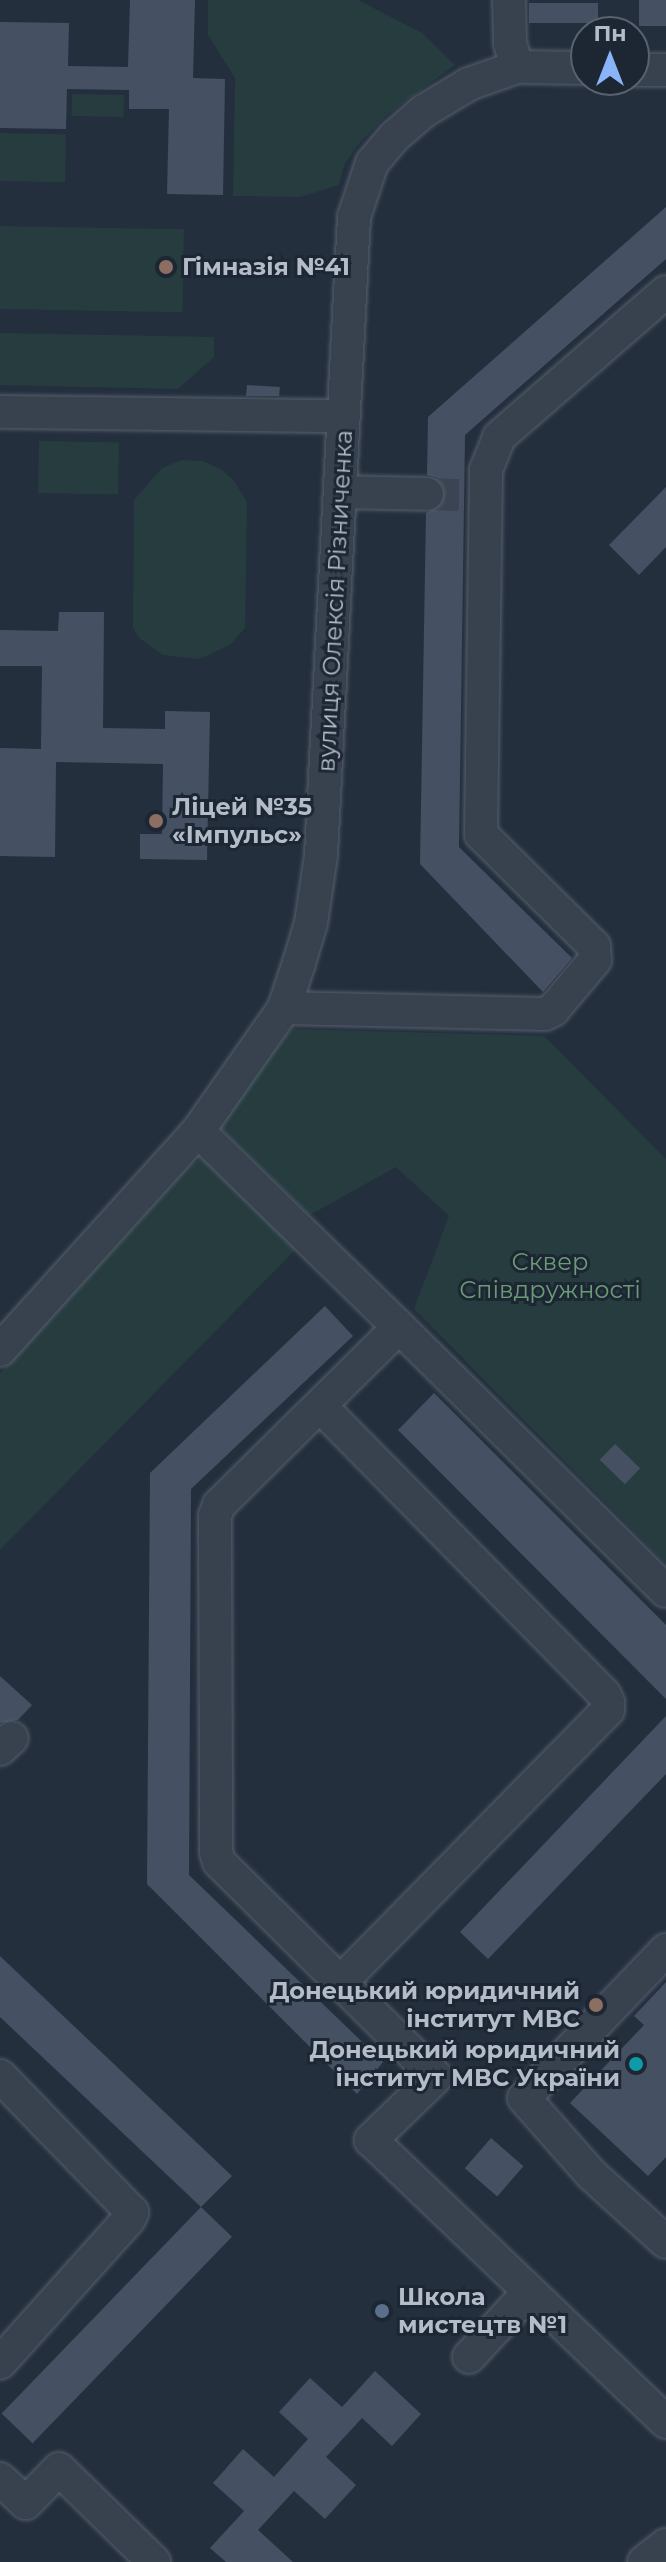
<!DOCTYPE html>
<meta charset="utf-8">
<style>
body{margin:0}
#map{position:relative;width:666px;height:2562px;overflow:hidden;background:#242f3e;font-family:Montserrat,sans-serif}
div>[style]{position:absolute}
.green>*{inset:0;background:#263c3f;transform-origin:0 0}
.building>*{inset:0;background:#455162;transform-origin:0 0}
.minor-tunnel>*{height:32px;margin-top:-16px;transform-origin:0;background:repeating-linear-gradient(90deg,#3a4453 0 32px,transparent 0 48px)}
.roads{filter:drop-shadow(0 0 2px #565f6c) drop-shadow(0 0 2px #565f6c)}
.minor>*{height:32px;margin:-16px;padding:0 16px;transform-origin:16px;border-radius:16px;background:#38414e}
.dots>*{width:22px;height:22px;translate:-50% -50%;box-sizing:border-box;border:4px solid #1d2633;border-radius:50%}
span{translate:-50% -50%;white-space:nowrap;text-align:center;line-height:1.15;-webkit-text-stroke:6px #1d2633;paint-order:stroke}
.poi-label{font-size:24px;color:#b4bcc9;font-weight:700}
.left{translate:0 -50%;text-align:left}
.right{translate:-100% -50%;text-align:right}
.street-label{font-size:24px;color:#b4bcc9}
.park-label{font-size:24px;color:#6b9a76}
.north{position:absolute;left:570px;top:16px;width:80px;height:80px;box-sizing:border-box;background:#1d2633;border:2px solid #59626f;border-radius:50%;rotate:0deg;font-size:22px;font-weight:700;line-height:32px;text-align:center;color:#b4bcc9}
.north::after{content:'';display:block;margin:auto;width:28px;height:36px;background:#8ab4f8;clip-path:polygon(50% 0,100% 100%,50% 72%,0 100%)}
</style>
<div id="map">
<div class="green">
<i style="clip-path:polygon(208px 0,358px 0,422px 33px,455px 65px,386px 116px,357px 146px,344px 165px,339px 185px,300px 197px,233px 196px,235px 78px,208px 35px)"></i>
<i style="left:72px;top:94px;width:52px;height:22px;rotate:1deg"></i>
<i style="left:0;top:133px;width:66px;height:48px;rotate:1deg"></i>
<i style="left:0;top:226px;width:184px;height:83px;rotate:1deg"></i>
<i style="clip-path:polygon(0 333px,214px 337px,214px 357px,178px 389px,0 385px)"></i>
<i style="left:39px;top:441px;width:80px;height:52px;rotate:1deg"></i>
<i style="clip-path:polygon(182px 460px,202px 461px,221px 469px,234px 481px,247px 502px,245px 628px,230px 645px,199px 659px,163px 655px,139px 638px,133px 627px,134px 500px,162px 468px)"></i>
<i style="clip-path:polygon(292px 1029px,544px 1036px,666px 1159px,666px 1564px,414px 1309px,449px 1216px,396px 1167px,310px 1215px,208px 1116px)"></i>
<i style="clip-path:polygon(201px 1159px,212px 1161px,299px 1246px,0 1550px,0 1373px,190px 1165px)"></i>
</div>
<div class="building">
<i style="clip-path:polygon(130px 0,195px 0,193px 78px,225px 79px,223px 195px,167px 194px,169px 109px,129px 109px,129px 90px,67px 89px,66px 129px,0 128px,0 22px,69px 23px,68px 66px,128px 67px)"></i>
<i style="left:639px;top:0;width:27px;height:26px"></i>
<i style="left:529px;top:3px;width:69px;height:20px"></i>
<i style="clip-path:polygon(666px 207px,666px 259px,465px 435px,459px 847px,572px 958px,543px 992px,420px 864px,426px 513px,443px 504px,446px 494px,438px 478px,427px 475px,428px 417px)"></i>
<i style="clip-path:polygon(247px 385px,280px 387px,279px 396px,246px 396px)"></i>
<i style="clip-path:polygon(666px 487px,666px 547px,639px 575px,609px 545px)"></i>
<i style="clip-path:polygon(59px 612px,104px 612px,103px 728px,165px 729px,165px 711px,210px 712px,207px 860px,140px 859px,140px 834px,162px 834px,163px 764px,56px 762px,55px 857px,0 856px,0 748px,41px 749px,42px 666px,0 666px,0 630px,58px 631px)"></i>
<i style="clip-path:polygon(325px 1306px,353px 1336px,191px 1489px,189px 1875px,383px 2062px,357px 2094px,147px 1884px,150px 1473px)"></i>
<i style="clip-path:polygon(434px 1393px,666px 1625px,666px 1699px,398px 1430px)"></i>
<i style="left:615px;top:1444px;width:35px;height:22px;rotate:44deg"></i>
<i style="clip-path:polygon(0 1676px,32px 1705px,18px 1720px,0 1723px)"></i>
<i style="clip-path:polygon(666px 1716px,666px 1774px,488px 1959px,460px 1932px)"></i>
<i style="clip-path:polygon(0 1956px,232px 2176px,201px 2207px,0 2017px)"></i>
<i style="clip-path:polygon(666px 1982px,666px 2157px,648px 2176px,570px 2103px,644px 2025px,634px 2016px)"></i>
<i style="left:491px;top:2138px;width:43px;height:40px;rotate:41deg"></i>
<i style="left:201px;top:2207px;width:43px;height:287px;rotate:44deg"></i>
<i style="clip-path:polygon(375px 2371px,421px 2414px,392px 2446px,362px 2418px,326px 2457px,356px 2485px,325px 2519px,294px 2491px,258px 2530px,293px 2562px,226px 2562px,210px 2548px,244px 2511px,213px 2483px,243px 2449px,274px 2477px,308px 2439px,279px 2412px,310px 2378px,342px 2407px)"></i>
</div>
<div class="minor-tunnel">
<i style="left:427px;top:494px;width:38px;rotate:2deg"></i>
</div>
<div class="roads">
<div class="minor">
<i style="left:509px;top:0;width:43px;rotate:88.7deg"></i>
<i style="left:510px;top:43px;width:25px;rotate:74deg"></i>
<i style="left:634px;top:70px;width:32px"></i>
<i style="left:0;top:412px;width:344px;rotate:0.7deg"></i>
<i style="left:341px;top:492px;width:86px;rotate:1.3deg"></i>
<i style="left:284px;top:1008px;width:261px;rotate:1.3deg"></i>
<i style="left:545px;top:1014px;width:9px;rotate:-27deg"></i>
<i style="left:553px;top:1010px;width:65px;rotate:-50deg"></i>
<i style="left:595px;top:960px;width:14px;rotate:-94deg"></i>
<i style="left:594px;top:946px;width:159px;rotate:-135.3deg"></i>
<i style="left:481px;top:834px;width:364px;rotate:-89.2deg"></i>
<i style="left:486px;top:470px;width:35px;rotate:-68deg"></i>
<i style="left:499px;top:437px;width:221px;rotate:-41deg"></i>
<i style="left:198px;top:1131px;width:281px;rotate:44.3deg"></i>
<i style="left:399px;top:1327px;width:253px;rotate:135.3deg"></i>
<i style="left:219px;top:1505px;width:12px;rotate:110deg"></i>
<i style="left:215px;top:1516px;width:336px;rotate:89.8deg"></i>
<i style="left:216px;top:1852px;width:10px;rotate:73deg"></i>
<i style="left:219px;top:1862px;width:305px;rotate:44.7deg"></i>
<i style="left:436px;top:2077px;width:91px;rotate:135.9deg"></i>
<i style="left:371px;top:2140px;width:408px;rotate:43.7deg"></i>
<i style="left:399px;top:1327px;width:375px;rotate:44.7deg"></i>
<i style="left:0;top:1350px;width:295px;rotate:-47.9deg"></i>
<i style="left:198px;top:1131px;width:150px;rotate:-55deg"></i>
<i style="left:284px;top:1008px;width:47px;rotate:-71.6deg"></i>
<i style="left:299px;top:963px;width:42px;rotate:-73.3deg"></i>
<i style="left:311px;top:923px;width:69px;rotate:-81.6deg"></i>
<i style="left:321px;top:855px;width:639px;rotate:-87.04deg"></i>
<i style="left:354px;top:217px;width:57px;rotate:-71.6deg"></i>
<i style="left:372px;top:163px;width:35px;rotate:-50deg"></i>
<i style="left:395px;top:136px;width:38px;rotate:-41deg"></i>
<i style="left:424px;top:111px;width:52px;rotate:-31deg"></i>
<i style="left:469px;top:84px;width:51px;rotate:-19.5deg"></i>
<i style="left:517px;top:67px;width:69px;rotate:0.8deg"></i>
<i style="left:321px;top:1407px;width:403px;rotate:45.4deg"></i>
<i style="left:604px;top:1694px;width:9px;rotate:63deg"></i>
<i style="left:608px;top:1702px;width:8px;rotate:90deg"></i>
<i style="left:608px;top:1710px;width:383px;rotate:134.5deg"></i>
<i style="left:0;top:1749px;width:16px;rotate:-43deg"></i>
<i style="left:666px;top:1950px;width:205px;rotate:133.8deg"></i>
<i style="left:524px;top:2098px;width:101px;rotate:48.6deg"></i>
<i style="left:591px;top:2174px;width:101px;rotate:42.2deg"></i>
<i style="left:0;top:2076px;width:190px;rotate:45.9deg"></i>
<i style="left:132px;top:2212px;width:8px;rotate:113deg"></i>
<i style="left:129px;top:2219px;width:193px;rotate:131.9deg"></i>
<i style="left:469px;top:2357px;width:88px;rotate:-47.3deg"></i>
<i style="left:0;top:2479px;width:35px;rotate:43deg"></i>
<i style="left:26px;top:2503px;width:47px;rotate:-45.9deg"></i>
<i style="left:59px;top:2469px;width:133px;rotate:44.4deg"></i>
<i style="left:644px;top:2562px;width:28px;rotate:-38deg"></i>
</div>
</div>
<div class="dots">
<i style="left:166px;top:267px;background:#8d6e63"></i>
<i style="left:156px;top:821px;background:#8d6e63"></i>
<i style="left:596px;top:2005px;background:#8d6e63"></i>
<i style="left:636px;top:2064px;background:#0f9aa8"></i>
<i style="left:382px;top:2311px;background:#5c6f8a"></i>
</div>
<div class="poi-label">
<span class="left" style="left:182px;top:267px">Гімназія №41</span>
<span class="left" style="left:172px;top:821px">Ліцей №35<br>«Імпульс»</span>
<span class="right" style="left:580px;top:2005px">Донецький юридичний<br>інститут МВС</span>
<span class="right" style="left:620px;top:2064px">Донецький юридичний<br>інститут МВС України</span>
<span class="left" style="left:398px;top:2311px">Школа<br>мистецтв №1</span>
</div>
<div class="street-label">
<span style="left:335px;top:601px;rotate:-87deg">вулиця Олексія Різниченка</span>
</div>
<div class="park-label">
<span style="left:550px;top:1276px">Сквер<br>Співдружності</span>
</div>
<div class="north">Пн</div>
</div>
